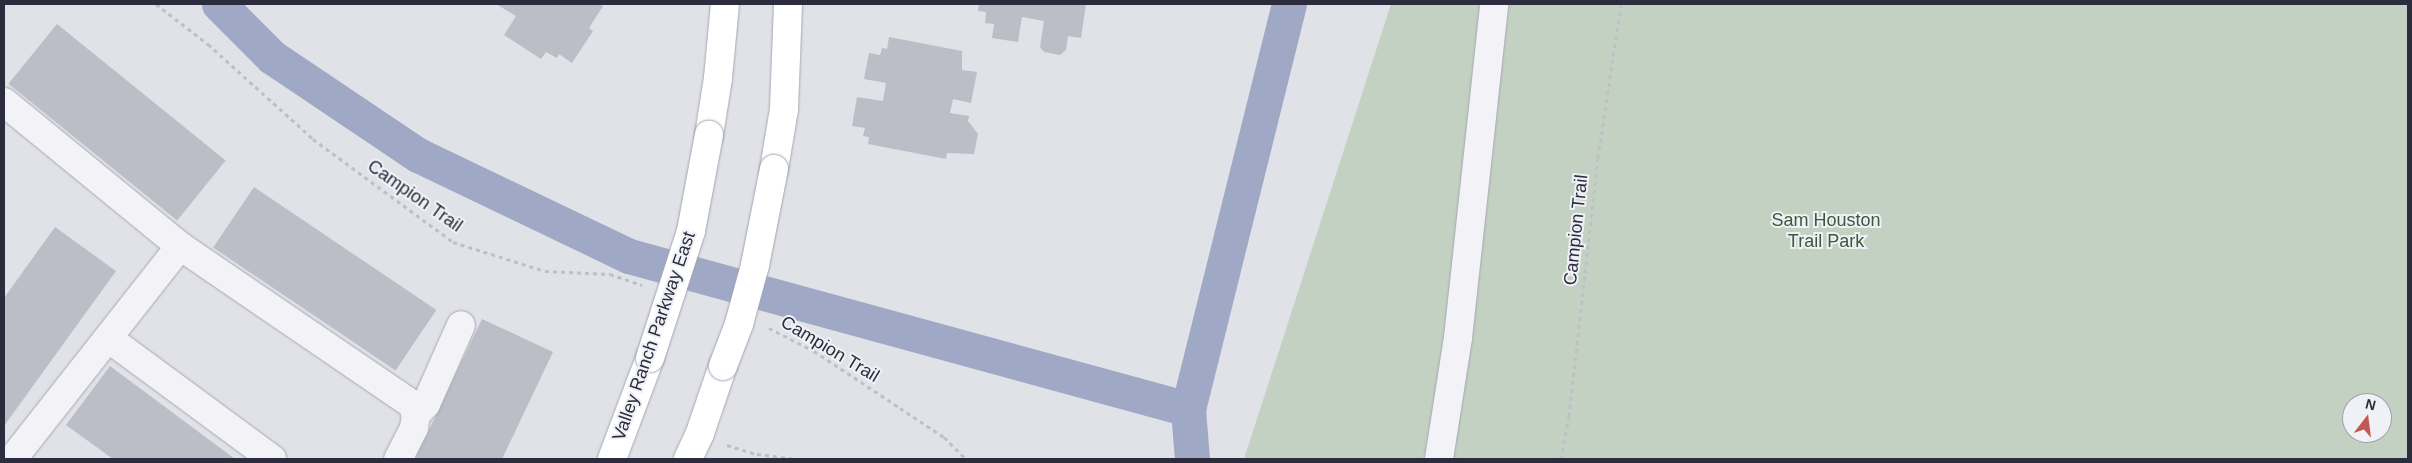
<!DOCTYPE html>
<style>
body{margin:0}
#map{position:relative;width:2412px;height:463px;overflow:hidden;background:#e1e2e8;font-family:Arial,sans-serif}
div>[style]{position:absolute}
.green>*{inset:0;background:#c3d1c3}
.canal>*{height:35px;margin:-17.5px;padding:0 17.5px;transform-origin:17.5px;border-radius:17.5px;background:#9fa9c5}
.building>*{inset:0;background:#bbbdc7;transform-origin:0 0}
.path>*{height:3px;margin-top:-1.5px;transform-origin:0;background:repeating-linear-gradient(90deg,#bfc0c7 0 4px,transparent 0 8px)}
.roads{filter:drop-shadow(0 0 1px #a7a8b2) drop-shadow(0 0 1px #a7a8b2)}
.minor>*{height:28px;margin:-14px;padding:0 14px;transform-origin:14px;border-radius:14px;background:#f3f3f7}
.major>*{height:28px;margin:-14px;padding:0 14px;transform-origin:14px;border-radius:14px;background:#fff}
.bridges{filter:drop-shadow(0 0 1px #a1a4b3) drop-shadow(0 0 1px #a1a4b3)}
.major-bridge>*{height:28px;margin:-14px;padding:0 14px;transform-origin:14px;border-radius:14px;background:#fff}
span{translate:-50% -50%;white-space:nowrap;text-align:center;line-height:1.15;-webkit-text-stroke:4px #f0f1f6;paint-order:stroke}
.street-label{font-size:18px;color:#2b2d3e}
.park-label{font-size:18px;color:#39593a}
.frame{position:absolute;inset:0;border:5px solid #2b2d3e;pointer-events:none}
.north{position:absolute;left:2342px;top:393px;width:50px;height:50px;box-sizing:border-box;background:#f0f1f6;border:1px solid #a1a3ac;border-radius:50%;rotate:15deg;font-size:14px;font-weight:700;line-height:20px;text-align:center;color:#2b2d3e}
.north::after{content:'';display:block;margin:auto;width:18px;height:22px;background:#c25951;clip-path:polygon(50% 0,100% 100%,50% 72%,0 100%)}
</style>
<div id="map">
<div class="green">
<i style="clip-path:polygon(evenodd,1391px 4px,2408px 4px,2408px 459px,1244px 459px,1391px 4px,2352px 403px,2382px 403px,2382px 433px,2352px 433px,2352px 403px)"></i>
</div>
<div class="canal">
<i style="left:219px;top:4px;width:75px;rotate:45deg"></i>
<i style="left:272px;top:57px;width:176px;rotate:33.9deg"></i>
<i style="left:418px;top:155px;width:234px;rotate:25.6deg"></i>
<i style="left:629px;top:256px;width:580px;rotate:15.31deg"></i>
<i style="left:1192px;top:459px;width:50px;rotate:-94.6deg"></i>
<i style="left:1188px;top:409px;width:417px;rotate:-76deg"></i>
</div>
<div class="building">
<i style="clip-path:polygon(496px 4px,599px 4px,603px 6px,589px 28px,593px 31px,572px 63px,559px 54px,557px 58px,546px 52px,541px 59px,504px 35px,516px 16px)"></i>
<i style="clip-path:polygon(979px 4px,1086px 4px,1081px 38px,1068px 36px,1066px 50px,1060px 55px,1044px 52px,1040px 47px,1044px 21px,1022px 17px,1018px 42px,992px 38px,994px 24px,985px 23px,986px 12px,978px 11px)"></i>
<i style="left:57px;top:24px;width:217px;height:77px;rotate:39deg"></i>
<i style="clip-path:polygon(889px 37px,962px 51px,962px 70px,977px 72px,971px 103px,953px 99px,950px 113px,969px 116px,968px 121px,978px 134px,974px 154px,947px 153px,946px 159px,868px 144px,869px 137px,863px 136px,865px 128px,852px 126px,857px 97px,883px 101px,886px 83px,864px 79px,869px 53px,880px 55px,882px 48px,887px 49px)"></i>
<i style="left:254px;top:187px;width:220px;height:73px;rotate:34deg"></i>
<i style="clip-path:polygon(55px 227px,116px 271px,4px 426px,4px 298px)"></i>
<i style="clip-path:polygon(482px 319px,553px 352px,502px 459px,415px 459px)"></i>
<i style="clip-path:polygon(110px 366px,235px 459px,113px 459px,66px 425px)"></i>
</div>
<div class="path">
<i style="left:156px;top:4px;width:66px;rotate:37.6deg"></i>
<i style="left:208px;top:44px;width:142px;rotate:42.1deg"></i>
<i style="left:313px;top:139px;width:174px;rotate:36.3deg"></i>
<i style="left:453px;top:242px;width:96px;rotate:17.5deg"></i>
<i style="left:545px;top:271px;width:65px;rotate:2.6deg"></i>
<i style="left:610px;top:274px;width:34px;rotate:19deg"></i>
<i style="left:769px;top:328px;width:51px;rotate:27.1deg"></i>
<i style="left:814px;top:351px;width:103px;rotate:33.5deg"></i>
<i style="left:900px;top:408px;width:53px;rotate:33.4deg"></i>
<i style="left:944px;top:437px;width:31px;rotate:45deg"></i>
<i style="left:727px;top:445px;width:31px;rotate:17deg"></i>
<i style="left:757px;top:454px;width:38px;rotate:7deg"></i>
<i style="left:1561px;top:459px;width:44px;rotate:-79.5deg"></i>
<i style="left:1569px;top:416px;width:260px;rotate:-83.6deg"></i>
<i style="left:1598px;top:158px;width:156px;rotate:-81.5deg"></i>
</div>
<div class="roads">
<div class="minor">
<i style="left:4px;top:102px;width:227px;rotate:39.3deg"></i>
<i style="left:180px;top:246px;width:281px;rotate:34.3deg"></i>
<i style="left:412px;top:404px;width:12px;rotate:70deg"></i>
<i style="left:416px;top:415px;width:13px;rotate:99deg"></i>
<i style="left:414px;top:428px;width:35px;rotate:117deg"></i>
<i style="left:108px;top:338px;width:204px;rotate:36.4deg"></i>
<i style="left:416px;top:415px;width:15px;rotate:-48deg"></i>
<i style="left:426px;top:404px;width:86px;rotate:-66.1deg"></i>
<i style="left:15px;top:456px;width:267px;rotate:-51.8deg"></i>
<i style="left:1439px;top:459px;width:122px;rotate:-81.1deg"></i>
<i style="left:1458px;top:338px;width:336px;rotate:-83.8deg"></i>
</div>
<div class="major">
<i style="left:709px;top:135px;width:58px;rotate:-81deg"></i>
<i style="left:718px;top:78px;width:74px;rotate:-84.6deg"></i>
<i style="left:774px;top:169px;width:61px;rotate:-80.5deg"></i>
<i style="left:784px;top:109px;width:105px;rotate:-87.8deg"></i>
<i style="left:612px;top:459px;width:108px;rotate:-69.4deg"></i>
<i style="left:688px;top:459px;width:29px;rotate:-65deg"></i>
<i style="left:700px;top:433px;width:71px;rotate:-71.1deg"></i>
</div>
</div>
<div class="bridges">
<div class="major-bridge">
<i style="left:650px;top:358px;width:133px;rotate:-72.1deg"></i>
<i style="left:691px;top:231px;width:98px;rotate:-79.4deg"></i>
<i style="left:723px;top:366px;width:45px;rotate:-69.1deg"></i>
<i style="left:739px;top:324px;width:61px;rotate:-74.8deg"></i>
<i style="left:755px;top:265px;width:98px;rotate:-78.8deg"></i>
</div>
</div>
<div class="street-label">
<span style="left:415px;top:196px;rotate:35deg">Campion Trail</span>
<span style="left:1576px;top:230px;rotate:-84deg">Campion Trail</span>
<span style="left:654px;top:336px;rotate:-71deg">Valley Ranch Parkway East</span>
<span style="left:830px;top:349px;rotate:31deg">Campion Trail</span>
</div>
<div class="park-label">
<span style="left:1826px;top:231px">Sam Houston<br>Trail Park</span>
</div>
<div class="frame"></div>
<div class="north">N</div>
</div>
